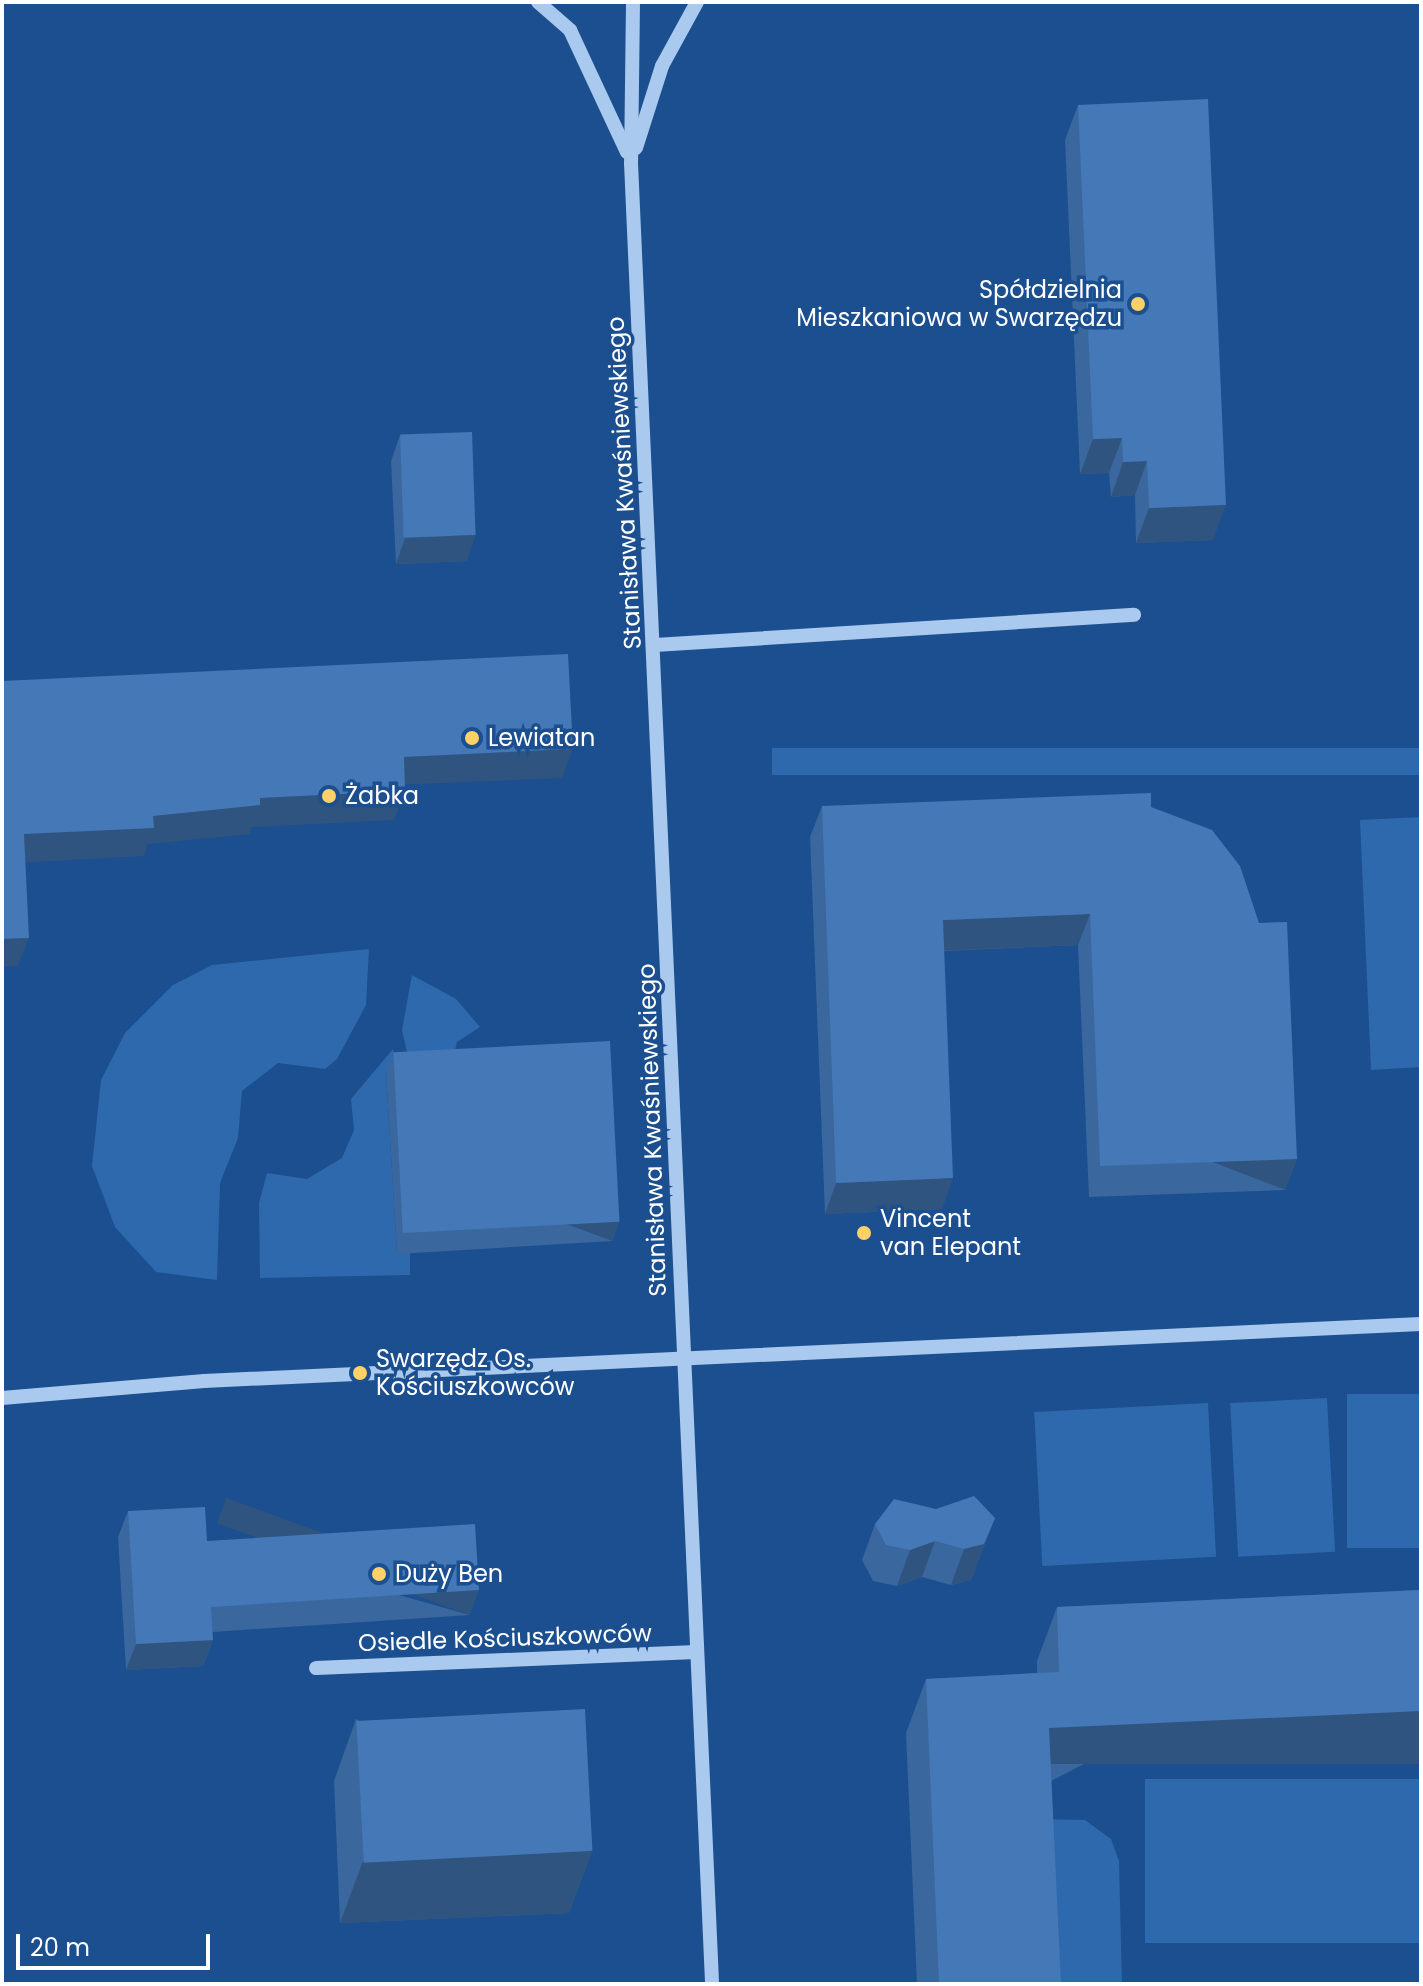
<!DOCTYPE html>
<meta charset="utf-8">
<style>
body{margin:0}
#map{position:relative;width:1423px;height:1986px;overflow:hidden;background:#1b4f8f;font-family:Poppins,sans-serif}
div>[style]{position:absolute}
.green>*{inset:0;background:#2e69ad;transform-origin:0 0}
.minor>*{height:14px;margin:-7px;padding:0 7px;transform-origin:7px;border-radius:7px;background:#a9c9ee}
.wall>*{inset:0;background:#3a679d}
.shaded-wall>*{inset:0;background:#305480;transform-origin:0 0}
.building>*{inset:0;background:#4478b7;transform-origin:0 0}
.dots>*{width:22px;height:22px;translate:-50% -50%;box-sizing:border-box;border:4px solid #1b4f8f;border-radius:50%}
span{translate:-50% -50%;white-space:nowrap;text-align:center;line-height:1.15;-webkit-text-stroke:7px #1b4f8f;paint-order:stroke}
.poi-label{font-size:24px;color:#fff}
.right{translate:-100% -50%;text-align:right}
.left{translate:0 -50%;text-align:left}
.street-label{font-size:24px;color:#fff}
.frame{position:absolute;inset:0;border:4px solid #fff;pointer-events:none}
.scale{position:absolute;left:16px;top:1934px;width:194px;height:36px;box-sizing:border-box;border:4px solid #fff;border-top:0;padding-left:10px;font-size:24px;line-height:28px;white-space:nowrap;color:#fff;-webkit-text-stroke:6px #1b4f8f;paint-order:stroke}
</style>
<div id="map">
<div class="green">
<i style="left:1421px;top:748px;width:27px;height:649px;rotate:90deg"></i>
<i style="clip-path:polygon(1421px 817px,1421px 1067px,1371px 1070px,1360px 820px)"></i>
<i style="clip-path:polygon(369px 949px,366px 1005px,337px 1059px,325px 1069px,278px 1063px,242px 1091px,238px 1138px,220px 1183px,217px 1280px,156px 1272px,115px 1227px,92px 1166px,101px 1080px,125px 1033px,173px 985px,212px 965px)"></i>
<i style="clip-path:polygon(412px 975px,456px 999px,480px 1027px,457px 1042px,453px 1058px,411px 1070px,402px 1030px)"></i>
<i style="clip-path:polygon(393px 1049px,397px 1071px,386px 1072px,397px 1253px,410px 1253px,410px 1275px,260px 1278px,259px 1203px,267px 1173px,307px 1179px,342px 1158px,354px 1130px,351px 1099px)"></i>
<i style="left:1421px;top:1394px;width:154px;height:74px;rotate:90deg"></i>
<i style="left:1327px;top:1398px;width:154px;height:97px;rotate:87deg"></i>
<i style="left:1208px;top:1403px;width:154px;height:174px;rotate:87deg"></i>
<i style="left:1421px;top:1779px;width:164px;height:276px;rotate:90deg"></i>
<i style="clip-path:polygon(1037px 1819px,1085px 1820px,1111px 1839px,1119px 1861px,1122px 1984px,1046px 1984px)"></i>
</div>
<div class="minor">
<i style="left:538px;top:2px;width:43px;rotate:41.2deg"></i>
<i style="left:570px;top:30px;width:135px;rotate:65deg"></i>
<i style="left:633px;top:2px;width:161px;rotate:90.7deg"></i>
<i style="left:631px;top:163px;width:1823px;rotate:87.45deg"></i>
<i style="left:636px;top:148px;width:86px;rotate:-72.4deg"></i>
<i style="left:662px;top:66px;width:73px;rotate:-61.3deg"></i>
<i style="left:655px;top:645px;width:480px;rotate:-3.6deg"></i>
<i style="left:2px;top:1398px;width:203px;rotate:-4.8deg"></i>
<i style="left:204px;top:1381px;width:1218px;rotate:-2.68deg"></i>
<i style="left:316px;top:1668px;width:380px;rotate:-2.4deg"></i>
</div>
<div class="wall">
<i style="clip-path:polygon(1078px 105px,1213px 540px,1136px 543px,1135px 495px,1111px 497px,1109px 473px,1080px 474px,1065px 140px)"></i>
<i style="clip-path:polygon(400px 435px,467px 561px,396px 564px,391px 461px)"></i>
<i style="clip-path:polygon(822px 806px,1151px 807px,1297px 1159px,1285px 1190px,1089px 1197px,1078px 945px,944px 951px,942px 1209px,825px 1214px,810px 837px)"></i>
<i style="clip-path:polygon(393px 1053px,619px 1222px,612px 1241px,397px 1254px,386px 1073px)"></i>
<i style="clip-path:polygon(936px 1509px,995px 1518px,971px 1580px,951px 1585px,922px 1577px,897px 1586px,873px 1581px,862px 1560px,875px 1524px)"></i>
<i style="clip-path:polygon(128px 1511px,207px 1541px,470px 1615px,212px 1632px,213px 1640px,203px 1666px,126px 1670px,118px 1537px)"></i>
<i style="clip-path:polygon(1421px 1590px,1051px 1781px,1061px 1984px,917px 1984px,906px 1733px,926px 1679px,1037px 1673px,1037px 1661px,1057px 1607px)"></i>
<i style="clip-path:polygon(356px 1719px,592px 1851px,569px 1913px,340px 1923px,334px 1781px)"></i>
</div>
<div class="shaded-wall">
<i style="clip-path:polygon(1122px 438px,1109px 473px,1080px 474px,1093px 439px)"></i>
<i style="clip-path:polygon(1147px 461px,1135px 495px,1111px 497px,1123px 462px)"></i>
<i style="clip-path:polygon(1226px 505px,1213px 540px,1136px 543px,1149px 508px)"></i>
<i style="clip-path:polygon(476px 535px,467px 561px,396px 564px,405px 538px)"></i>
<i style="clip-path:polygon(573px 749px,562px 778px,394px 785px,404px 757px)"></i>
<i style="clip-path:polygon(405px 791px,394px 820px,252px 827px,250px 834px,148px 844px,144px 856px,14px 863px,24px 834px,153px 816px,260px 798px)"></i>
<i style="clip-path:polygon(1090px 914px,1078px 945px,932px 951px,943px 920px)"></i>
<i style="clip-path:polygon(29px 938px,18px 966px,2px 967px,2px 939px)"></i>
<i style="left:1297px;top:1159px;width:33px;height:197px;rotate:111deg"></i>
<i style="clip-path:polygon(953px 1178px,942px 1209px,825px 1214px,836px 1183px)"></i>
<i style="left:619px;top:1222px;width:20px;height:215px;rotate:110deg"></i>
<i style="clip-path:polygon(995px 1518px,971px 1580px,951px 1585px,964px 1549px)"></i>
<i style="clip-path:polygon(935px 1541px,922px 1577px,897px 1586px,910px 1550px)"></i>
<i style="left:479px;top:1590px;width:27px;height:269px;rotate:110deg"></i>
<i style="clip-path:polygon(213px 1640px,203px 1666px,126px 1670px,136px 1644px)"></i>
<i style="left:1421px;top:1711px;width:53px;height:372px;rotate:90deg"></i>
<i style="clip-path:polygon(592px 1851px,569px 1913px,340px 1923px,363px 1861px)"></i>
</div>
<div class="building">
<i style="clip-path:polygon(1208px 99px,1226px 505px,1149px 508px,1147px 461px,1123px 462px,1122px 438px,1093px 439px,1078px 105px)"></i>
<i style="left:472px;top:432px;width:103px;height:72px;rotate:88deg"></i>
<i style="clip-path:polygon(568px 654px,573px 749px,404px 757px,405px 791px,260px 798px,260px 805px,153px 816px,154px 828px,24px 834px,29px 938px,2px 939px,2px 681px)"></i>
<i style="clip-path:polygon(1151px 793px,1151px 807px,1212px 830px,1240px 866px,1259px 923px,1287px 922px,1297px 1159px,1100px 1166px,1090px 914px,943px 920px,953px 1178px,836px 1183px,822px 806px)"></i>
<i style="left:610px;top:1041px;width:181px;height:217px;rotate:87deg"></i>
<i style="clip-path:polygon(974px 1496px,995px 1518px,984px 1544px,964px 1549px,935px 1541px,910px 1550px,886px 1545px,875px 1524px,894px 1499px,936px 1509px)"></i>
<i style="clip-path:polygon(205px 1507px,207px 1541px,475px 1524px,479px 1590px,211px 1607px,213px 1640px,136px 1644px,128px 1511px)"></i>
<i style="clip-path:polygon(1421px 1590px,1421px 1711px,1049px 1728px,1061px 1984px,939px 1984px,926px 1679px,1059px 1672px,1057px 1607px)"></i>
<i style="left:585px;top:1709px;width:142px;height:229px;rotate:87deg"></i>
</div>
<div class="dots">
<i style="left:1138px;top:304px;background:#ffd166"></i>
<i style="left:472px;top:738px;background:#ffd166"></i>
<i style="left:329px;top:796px;background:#ffd166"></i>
<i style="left:864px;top:1233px;background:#ffd166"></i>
<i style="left:360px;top:1373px;background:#ffd166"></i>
<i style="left:379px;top:1574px;background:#ffd166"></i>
</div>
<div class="poi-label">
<span class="right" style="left:1122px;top:304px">Spółdzielnia<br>Mieszkaniowa w Swarzędzu</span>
<span class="left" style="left:488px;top:738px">Lewiatan</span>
<span class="left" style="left:345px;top:796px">Żabka</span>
<span class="left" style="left:880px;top:1233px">Vincent<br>van Elepant</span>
<span class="left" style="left:376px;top:1373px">Swarzędz Os.<br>Kościuszkowców</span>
<span class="left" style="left:395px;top:1574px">Duży Ben</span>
</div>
<div class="street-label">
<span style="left:624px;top:483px;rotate:-93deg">Stanisława Kwaśniewskiego</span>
<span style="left:652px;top:1130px;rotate:-92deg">Stanisława Kwaśniewskiego</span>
<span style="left:505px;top:1638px;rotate:-2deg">Osiedle Kościuszkowców</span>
</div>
<div class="frame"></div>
<div class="scale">20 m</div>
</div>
